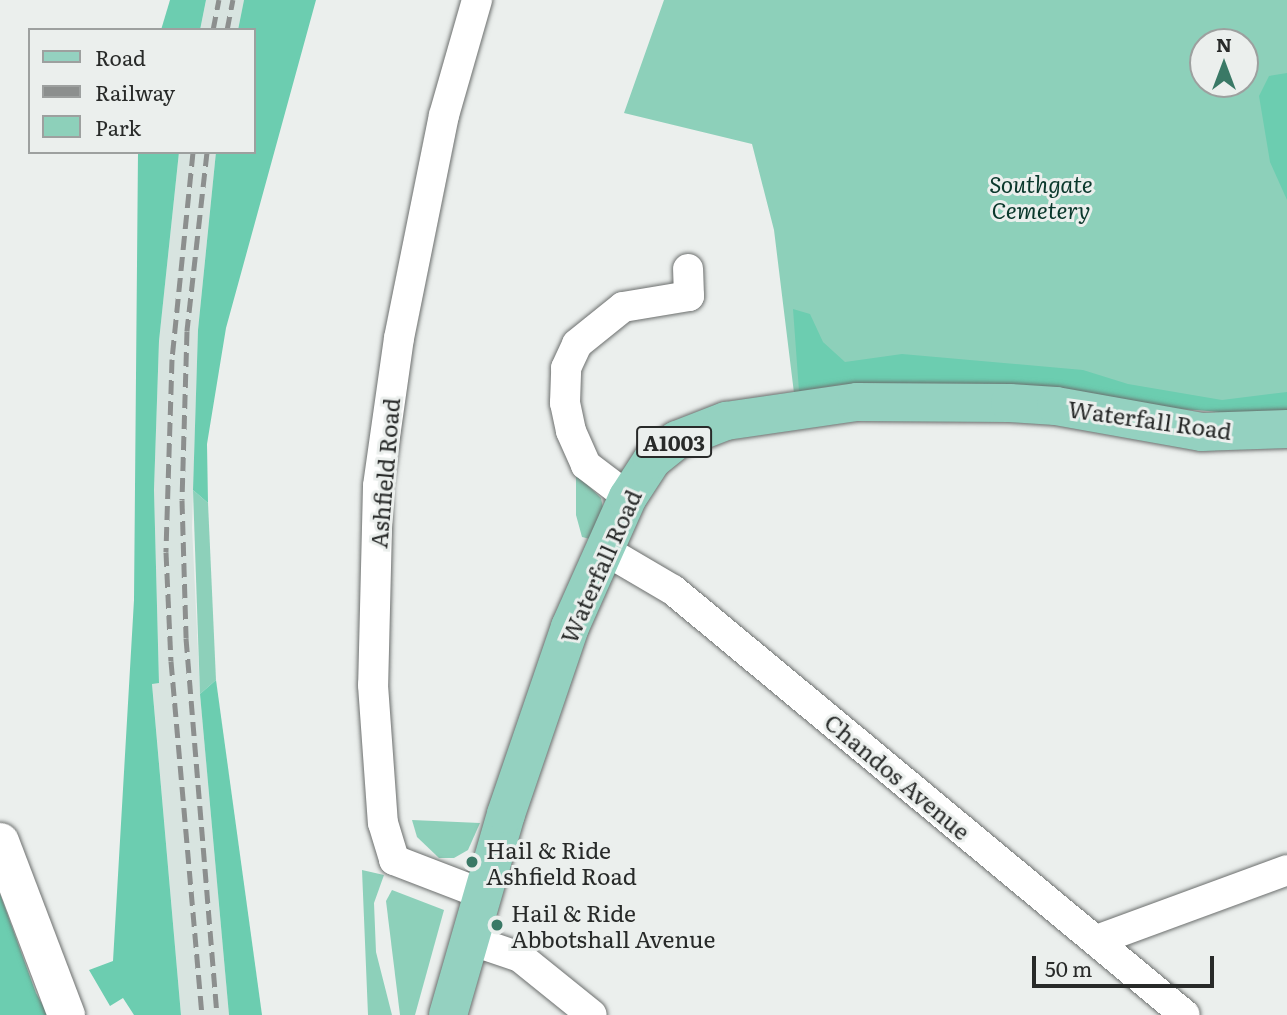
<!DOCTYPE html>
<style>
body{margin:0}
#map{position:relative;width:1287px;height:1015px;overflow:hidden;background:#ebefed;font-family:Literata,serif}
div>[style]{position:absolute}
.built>*{inset:0;background:#d8e4e0}
.green>*{inset:0;background:#8dd0ba}
.forest>*{inset:0;background:#6ccdb0}
.roads{filter:drop-shadow(0 0 2px #6c6f6e) drop-shadow(0 0 2px #6c6f6e)}
.minor>*{height:30px;margin:-15px;padding:0 15px;transform-origin:15px;border-radius:15px;background:#fff}
.tertiary>*{height:37px;margin:-18.5px;padding:0 18.5px;transform-origin:18.5px;border-radius:18.5px;background:#fff}
.primary>*{height:38px;margin:-19px;padding:0 19px;transform-origin:19px;border-radius:19px;background:#94d1c0}
.rail>*{height:5px;margin-top:-2.5px;transform-origin:0;background:repeating-linear-gradient(90deg,#8c8f8e 0 14px,transparent 0 21px)}
.dots>*{width:19px;height:19px;translate:-50% -50%;box-sizing:border-box;border:4px solid #ebefed;border-radius:50%}
span{translate:-50% -50%;white-space:nowrap;text-align:center;line-height:1.15;-webkit-text-stroke:6px #ebefed;paint-order:stroke}
.shield-label span{padding:2px 5px;background:#ebefed;border:2px solid;border-radius:5px;-webkit-text-stroke-width:0}
.shield-label{font-size:21px;color:#282a29;font-weight:700}
.park-label{font-size:23px;color:#0a382c;font-style:italic}
.street-label{font-size:23px;color:#282a29}
.poi-label{font-size:23px;color:#282a29}
.left{translate:0 -50%;text-align:left}
.legend{position:absolute;left:28px;top:28px;width:228px;height:126px;box-sizing:border-box;background:#ebefed;border:2px solid #9da09f;margin:0;padding:9px 12px;list-style:none;font-size:21px;color:#282a29}
.legend li{display:flex;align-items:center;gap:14px;height:35px}
.legend b{width:35px;border:2px solid #9da09f}
.north{position:absolute;left:1189px;top:28px;width:70px;height:70px;box-sizing:border-box;background:#ebefed;border:2px solid #9da09f;border-radius:50%;rotate:0deg;font-size:19px;font-weight:700;line-height:28px;text-align:center;color:#282a29}
.north::after{content:'';display:block;margin:auto;width:24px;height:32px;background:#3a7966;clip-path:polygon(50% 0,100% 100%,50% 72%,0 100%)}
.scale{position:absolute;left:1032px;top:956px;width:182px;height:32px;box-sizing:border-box;border:4px solid #282a29;border-top:0;padding-left:9px;font-size:21px;line-height:24px;white-space:nowrap;color:#282a29;-webkit-text-stroke:5px #ebefed;paint-order:stroke}
</style>
<div id="map">
<div class="built">
<i style="clip-path:polygon(206px 0,244px 0,238px 30px,200px 30px)"></i>
<i style="clip-path:polygon(179px 152px,216px 152px,198px 330px,192px 527px,200px 694px,229px 1015px,181px 1015px,152px 683px,159px 682px,154px 490px,159px 341px)"></i>
</div>
<div class="green">
<i style="clip-path:polygon(evenodd,664px 0,1287px 0,1287px 414px,794px 393px,774px 230px,752px 144px,624px 113px,664px 0,1203px 42px,1245px 42px,1245px 84px,1203px 84px,1203px 42px)"></i>
<i style="clip-path:polygon(576px 474px,601px 498px,603px 508px,590px 539px,582px 537px,576px 515px)"></i>
<i style="clip-path:polygon(193px 490px,208px 503px,216px 680px,200px 694px)"></i>
<i style="clip-path:polygon(412px 820px,480px 823px,468px 850px,454px 858px,439px 858px,417px 837px)"></i>
<i style="clip-path:polygon(362px 870px,384px 875px,374px 903px,376px 952px,392px 1015px,368px 1015px)"></i>
<i style="clip-path:polygon(392px 890px,444px 910px,415px 1015px,400px 1015px,386px 901px)"></i>
</div>
<div class="forest">
<i style="clip-path:polygon(170px 0,206px 0,200px 30px,161px 30px)"></i>
<i style="clip-path:polygon(244px 0,316px 0,226px 328px,207px 444px,208px 503px,193px 490px,198px 330px,216px 152px,254px 152px,254px 30px,238px 30px)"></i>
<i style="clip-path:polygon(1287px 73px,1287px 200px,1270px 162px,1259px 96px,1269px 76px)"></i>
<i style="clip-path:polygon(138px 152px,179px 152px,159px 341px,154px 490px,159px 683px,152px 684px,181px 1015px,134px 1015px,123px 998px,110px 1006px,89px 970px,113px 961px,134px 600px)"></i>
<i style="clip-path:polygon(793px 309px,810px 314px,823px 342px,845px 362px,902px 354px,1083px 370px,1128px 384px,1222px 400px,1287px 392px,1287px 418px,931px 386px,841px 384px,799px 391px)"></i>
<i style="clip-path:polygon(216px 680px,262px 1015px,229px 1015px,200px 694px)"></i>
<i style="clip-path:polygon(0 894px,36px 993px,48px 1015px,0 1015px)"></i>
</div>
<div class="roads">
<div class="minor">
<i style="left:477px;top:0;width:120px;rotate:106deg"></i>
<i style="left:444px;top:115px;width:227px;rotate:101.4deg"></i>
<i style="left:399px;top:338px;width:149px;rotate:98.1deg"></i>
<i style="left:378px;top:486px;width:199px;rotate:91.4deg"></i>
<i style="left:373px;top:685px;width:138px;rotate:85.9deg"></i>
<i style="left:383px;top:823px;width:39px;rotate:73deg"></i>
<i style="left:394px;top:860px;width:94px;rotate:21.1deg"></i>
<i style="left:628px;top:497px;width:53px;rotate:-142.7deg"></i>
<i style="left:586px;top:465px;width:37px;rotate:-114deg"></i>
<i style="left:571px;top:431px;width:29px;rotate:-102deg"></i>
<i style="left:565px;top:403px;width:35px;rotate:-88deg"></i>
<i style="left:566px;top:368px;width:26px;rotate:-65deg"></i>
<i style="left:577px;top:344px;width:59px;rotate:-38.8deg"></i>
<i style="left:623px;top:307px;width:67px;rotate:-9.5deg"></i>
<i style="left:689px;top:296px;width:27px;rotate:-92deg"></i>
<i style="left:603px;top:549px;width:81px;rotate:30.4deg"></i>
<i style="left:673px;top:590px;width:665px;rotate:39.7deg"></i>
<i style="left:470px;top:940px;width:53px;rotate:18.8deg"></i>
<i style="left:520px;top:957px;width:92px;rotate:38.9deg"></i>
<i style="left:1097px;top:940px;width:202px;rotate:-20.2deg"></i>
</div>
<div class="tertiary">
<i style="left:0;top:841px;width:186px;rotate:69.2deg"></i>
</div>
<div class="primary">
<i style="left:448px;top:1015px;width:209px;rotate:-73.9deg"></i>
<i style="left:506px;top:814px;width:198px;rotate:-71.1deg"></i>
<i style="left:570px;top:627px;width:142px;rotate:-66deg"></i>
<i style="left:628px;top:497px;width:44px;rotate:-57deg"></i>
<i style="left:652px;top:460px;width:32px;rotate:-39deg"></i>
<i style="left:677px;top:440px;width:53px;rotate:-21.2deg"></i>
<i style="left:726px;top:421px;width:132px;rotate:-8.3deg"></i>
<i style="left:857px;top:402px;width:153px;rotate:0.4deg"></i>
<i style="left:1010px;top:403px;width:46px;rotate:3.7deg"></i>
<i style="left:1056px;top:406px;width:148px;rotate:10.1deg"></i>
<i style="left:1202px;top:432px;width:85px;rotate:-2deg"></i>
</div>
</div>
<div class="rail">
<i style="left:213px;top:30px;width:31px;rotate:-79deg"></i>
<i style="left:227px;top:30px;width:31px;rotate:-79deg"></i>
<i style="left:193px;top:152px;width:208px;rotate:95.8deg"></i>
<i style="left:172px;top:359px;width:193px;rotate:91.8deg"></i>
<i style="left:166px;top:552px;width:109px;rotate:87.4deg"></i>
<i style="left:171px;top:661px;width:355px;rotate:85deg"></i>
<i style="left:207px;top:152px;width:180px;rotate:96.4deg"></i>
<i style="left:187px;top:331px;width:169px;rotate:91.7deg"></i>
<i style="left:182px;top:500px;width:138px;rotate:88.3deg"></i>
<i style="left:186px;top:638px;width:378px;rotate:85.3deg"></i>
</div>
<div class="dots">
<i style="left:472px;top:862px;background:#3a7966"></i>
<i style="left:497px;top:925px;background:#3a7966"></i>
</div>
<div class="shield-label">
<span style="left:674px;top:442px">A1003</span>
</div>
<div class="park-label">
<span style="left:1041px;top:196px">Southgate<br>Cemetery</span>
</div>
<div class="street-label">
<span style="left:1150px;top:419px;rotate:8deg">Waterfall Road</span>
<span style="left:384px;top:473px;rotate:-85deg">Ashfield Road</span>
<span style="left:600px;top:566px;rotate:-66deg">Waterfall Road</span>
<span style="left:898px;top:776px;rotate:40deg">Chandos Avenue</span>
</div>
<div class="poi-label">
<span class="left" style="left:486px;top:862px">Hail &amp; Ride<br>Ashfield Road</span>
<span class="left" style="left:511px;top:925px">Hail &amp; Ride<br>Abbotshall Avenue</span>
</div>
<ul class="legend">
<li><b style="height:9px;background:#94d1c0"></b>Road</li>
<li><b style="height:9px;background:#8c8f8e"></b>Railway</li>
<li><b style="height:19px;background:#8dd0ba"></b>Park</li>
</ul>
<div class="north">N</div>
<div class="scale">50 m</div>
</div>
